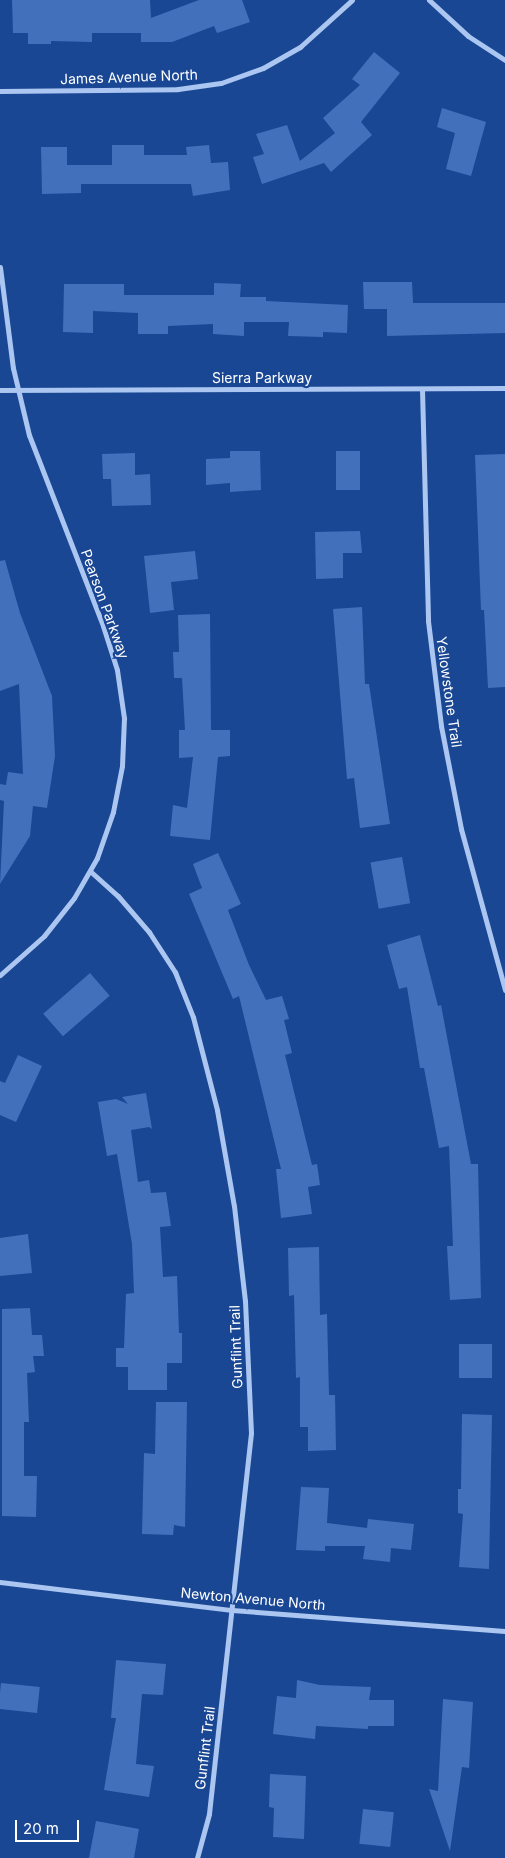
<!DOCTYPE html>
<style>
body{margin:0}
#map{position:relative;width:505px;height:1858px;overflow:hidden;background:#1a4794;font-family:Inter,sans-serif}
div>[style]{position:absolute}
.building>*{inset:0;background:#4370bb;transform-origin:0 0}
.minor>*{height:5px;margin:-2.5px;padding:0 2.5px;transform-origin:2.5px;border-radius:2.5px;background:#abc6f0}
span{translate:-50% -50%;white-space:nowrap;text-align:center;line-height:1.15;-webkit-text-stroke:4.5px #1a4794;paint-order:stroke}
.street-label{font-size:14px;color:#fff}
.scale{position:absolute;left:15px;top:1820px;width:64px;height:22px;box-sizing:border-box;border:2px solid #fff;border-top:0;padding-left:6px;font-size:15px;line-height:18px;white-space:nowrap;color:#fff;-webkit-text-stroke:4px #1a4794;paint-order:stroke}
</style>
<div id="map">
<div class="building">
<i style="clip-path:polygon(12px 0,150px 0,151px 18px,199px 0,242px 0,250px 22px,217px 33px,214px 26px,172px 42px,141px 42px,141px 33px,92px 33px,92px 42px,51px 41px,51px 44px,28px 44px,28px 33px,13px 33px)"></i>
<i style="clip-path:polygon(374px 52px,400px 73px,361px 122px,372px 135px,331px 172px,324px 163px,262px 184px,253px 157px,264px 154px,256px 134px,287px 125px,300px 161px,335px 133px,323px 118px,360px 85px,352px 79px)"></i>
<i style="clip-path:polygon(442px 108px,486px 122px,471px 176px,446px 169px,455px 133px,437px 127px)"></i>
<i style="clip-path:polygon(112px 145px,144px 145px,144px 155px,187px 155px,186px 147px,209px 145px,211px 163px,228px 162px,230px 190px,193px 196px,191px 184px,81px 184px,81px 193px,42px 194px,41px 147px,67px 147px,67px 165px,112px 165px)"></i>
<i style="clip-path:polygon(363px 282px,412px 282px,413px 303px,505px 303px,505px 333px,387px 336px,387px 309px,364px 309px)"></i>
<i style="clip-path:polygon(214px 283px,241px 284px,240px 297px,266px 297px,266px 301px,348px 305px,347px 333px,323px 332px,323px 337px,288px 336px,289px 322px,244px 322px,244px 336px,213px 334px,213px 324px,168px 326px,168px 334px,138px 334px,138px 313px,93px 311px,93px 333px,63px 332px,64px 284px,124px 284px,124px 295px,214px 295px)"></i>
<i style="clip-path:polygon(230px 451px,260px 451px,261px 490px,230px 492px,230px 483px,206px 485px,206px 459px,230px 458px)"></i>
<i style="left:336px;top:451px;width:24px;height:39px"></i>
<i style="clip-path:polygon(135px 453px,135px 475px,150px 474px,151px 505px,112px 506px,111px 479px,103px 479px,102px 454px)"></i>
<i style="clip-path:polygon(505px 454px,505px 687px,488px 688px,484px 610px,481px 610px,475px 455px)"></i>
<i style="clip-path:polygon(360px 531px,362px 553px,343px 553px,343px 578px,316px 579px,315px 532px)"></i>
<i style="clip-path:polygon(195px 551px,198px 579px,171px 582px,174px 610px,150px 613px,144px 556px)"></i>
<i style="clip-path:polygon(5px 560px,20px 613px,52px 696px,55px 756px,47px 808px,33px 806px,30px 836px,0 884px,4px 801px,0 800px,0 784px,6px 785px,8px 772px,23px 774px,19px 684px,0 691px,0 561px)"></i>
<i style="clip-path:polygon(362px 607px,365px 684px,369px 684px,390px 824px,360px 828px,354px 778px,347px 779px,333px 609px)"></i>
<i style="clip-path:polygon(210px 614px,211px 730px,230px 730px,230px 756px,218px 757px,210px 840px,170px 836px,173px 805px,187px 808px,193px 757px,179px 758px,179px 730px,185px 730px,182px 678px,174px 678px,173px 652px,179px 652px,178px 615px)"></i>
<i style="clip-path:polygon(218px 853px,241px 904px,228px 910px,249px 965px,266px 1000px,282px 996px,289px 1019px,284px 1020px,292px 1053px,285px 1055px,312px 1165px,317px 1164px,320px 1185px,308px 1187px,312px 1214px,281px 1218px,276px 1169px,281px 1169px,239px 996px,233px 999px,189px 894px,202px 888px,193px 864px)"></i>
<i style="left:402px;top:857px;width:47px;height:32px;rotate:80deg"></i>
<i style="clip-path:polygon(420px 935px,438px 1006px,441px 1005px,471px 1164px,478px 1164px,481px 1298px,450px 1300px,447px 1246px,453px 1246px,449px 1146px,439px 1148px,424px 1068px,420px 1068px,407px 987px,399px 989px,387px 945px)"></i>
<i style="left:90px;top:973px;width:30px;height:62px;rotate:49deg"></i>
<i style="clip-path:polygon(18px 1055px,42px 1066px,16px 1122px,0 1115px,0 1081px,5px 1083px)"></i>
<i style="clip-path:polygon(146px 1093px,152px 1129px,149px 1127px,131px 1130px,138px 1182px,149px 1180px,151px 1193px,166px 1192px,171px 1226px,160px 1227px,163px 1277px,177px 1276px,179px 1333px,182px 1333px,182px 1363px,167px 1363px,167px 1390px,128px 1390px,128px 1367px,116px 1367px,116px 1348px,124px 1348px,126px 1294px,134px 1293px,132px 1244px,117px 1154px,107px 1156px,98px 1102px,116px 1099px,128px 1104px,122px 1097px)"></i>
<i style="clip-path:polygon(28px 1234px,32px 1273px,0 1276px,0 1238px)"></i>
<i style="clip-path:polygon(319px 1247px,320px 1315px,327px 1314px,329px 1395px,335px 1395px,336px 1450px,308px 1451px,308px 1427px,300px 1427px,300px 1377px,296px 1378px,294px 1295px,289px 1296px,288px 1248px)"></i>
<i style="clip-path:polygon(30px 1308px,32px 1335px,42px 1335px,44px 1356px,33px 1356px,35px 1372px,27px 1373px,29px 1422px,24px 1422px,24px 1476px,37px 1476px,36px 1517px,2px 1516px,2px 1309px)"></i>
<i style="left:492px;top:1344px;width:34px;height:33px;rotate:90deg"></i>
<i style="clip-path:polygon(156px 1402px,187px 1402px,185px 1527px,174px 1525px,173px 1535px,142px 1534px,144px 1453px,155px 1454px)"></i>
<i style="clip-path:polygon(462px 1414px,492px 1415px,489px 1569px,459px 1567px,463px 1514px,458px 1513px,458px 1489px,461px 1489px)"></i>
<i style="clip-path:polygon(301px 1487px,329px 1488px,327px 1523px,367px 1528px,368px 1519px,414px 1524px,411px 1550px,391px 1548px,390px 1562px,363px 1559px,365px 1546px,325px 1546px,325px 1551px,296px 1550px)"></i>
<i style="clip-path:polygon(116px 1660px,166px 1664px,163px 1695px,142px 1694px,136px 1764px,154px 1766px,149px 1797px,104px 1790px,116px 1718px,111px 1718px)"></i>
<i style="clip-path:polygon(297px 1680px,320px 1685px,371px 1687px,369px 1700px,394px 1700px,394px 1726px,368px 1726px,368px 1729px,316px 1726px,315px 1739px,273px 1734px,277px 1696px,296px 1698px)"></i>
<i style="left:1px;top:1683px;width:39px;height:26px;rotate:6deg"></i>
<i style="clip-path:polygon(443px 1699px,473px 1702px,469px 1768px,462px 1767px,450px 1851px,429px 1789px,438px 1791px)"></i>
<i style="clip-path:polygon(270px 1774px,306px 1776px,304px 1839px,273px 1837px,274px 1808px,269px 1807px)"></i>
<i style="left:363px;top:1809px;width:31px;height:35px;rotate:6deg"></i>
<i style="clip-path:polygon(96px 1821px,139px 1829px,134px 1858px,89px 1858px)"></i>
</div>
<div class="minor">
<i style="left:429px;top:0;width:53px;rotate:42.7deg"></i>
<i style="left:468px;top:36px;width:44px;rotate:33deg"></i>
<i style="left:0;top:91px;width:178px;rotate:-0.6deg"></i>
<i style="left:178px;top:89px;width:43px;rotate:-7.9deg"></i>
<i style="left:221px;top:83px;width:45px;rotate:-19.7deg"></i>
<i style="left:263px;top:68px;width:43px;rotate:-29.6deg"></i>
<i style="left:300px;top:47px;width:70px;rotate:-42.1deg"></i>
<i style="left:0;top:267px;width:102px;rotate:82.7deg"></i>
<i style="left:13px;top:368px;width:69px;rotate:76.6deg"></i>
<i style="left:29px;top:435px;width:205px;rotate:68.8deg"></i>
<i style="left:103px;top:626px;width:46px;rotate:72.3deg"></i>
<i style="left:117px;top:670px;width:49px;rotate:81.7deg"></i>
<i style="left:124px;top:718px;width:48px;rotate:92.4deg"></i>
<i style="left:122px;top:766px;width:47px;rotate:101.1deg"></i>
<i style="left:113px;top:812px;width:49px;rotate:109.2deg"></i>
<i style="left:97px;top:858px;width:46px;rotate:119.9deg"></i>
<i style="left:74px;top:898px;width:48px;rotate:128.3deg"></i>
<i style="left:44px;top:936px;width:59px;rotate:138.4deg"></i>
<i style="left:422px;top:389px;width:232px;rotate:88.5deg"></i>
<i style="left:428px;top:621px;width:106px;rotate:82.9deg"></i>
<i style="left:441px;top:726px;width:105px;rotate:79deg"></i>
<i style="left:461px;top:829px;width:167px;rotate:74.7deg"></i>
<i style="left:0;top:390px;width:505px;rotate:-0.23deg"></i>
<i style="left:90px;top:871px;width:38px;rotate:42deg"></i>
<i style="left:118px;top:896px;width:48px;rotate:49.3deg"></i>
<i style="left:149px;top:932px;width:48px;rotate:57deg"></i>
<i style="left:175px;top:972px;width:48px;rotate:68.2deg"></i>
<i style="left:193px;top:1017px;width:96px;rotate:75.5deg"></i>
<i style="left:217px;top:1110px;width:97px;rotate:80deg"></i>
<i style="left:234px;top:1206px;width:96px;rotate:83.4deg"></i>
<i style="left:245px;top:1301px;width:132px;rotate:87.4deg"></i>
<i style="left:251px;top:1433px;width:383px;rotate:96.3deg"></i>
<i style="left:209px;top:1814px;width:46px;rotate:105.3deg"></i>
<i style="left:0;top:1582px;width:234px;rotate:6.9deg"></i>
<i style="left:232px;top:1610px;width:274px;rotate:4.4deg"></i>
</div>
<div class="street-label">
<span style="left:129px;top:77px;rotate:-2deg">James Avenue North</span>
<span style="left:262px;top:378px">Sierra Parkway</span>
<span style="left:105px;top:604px;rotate:70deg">Pearson Parkway</span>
<span style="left:449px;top:692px;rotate:82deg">Yellowstone Trail</span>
<span style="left:236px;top:1347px;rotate:-92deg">Gunflint Trail</span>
<span style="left:253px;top:1599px;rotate:5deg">Newton Avenue North</span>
<span style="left:205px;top:1748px;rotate:-83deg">Gunflint Trail</span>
</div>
<div class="scale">20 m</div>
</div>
